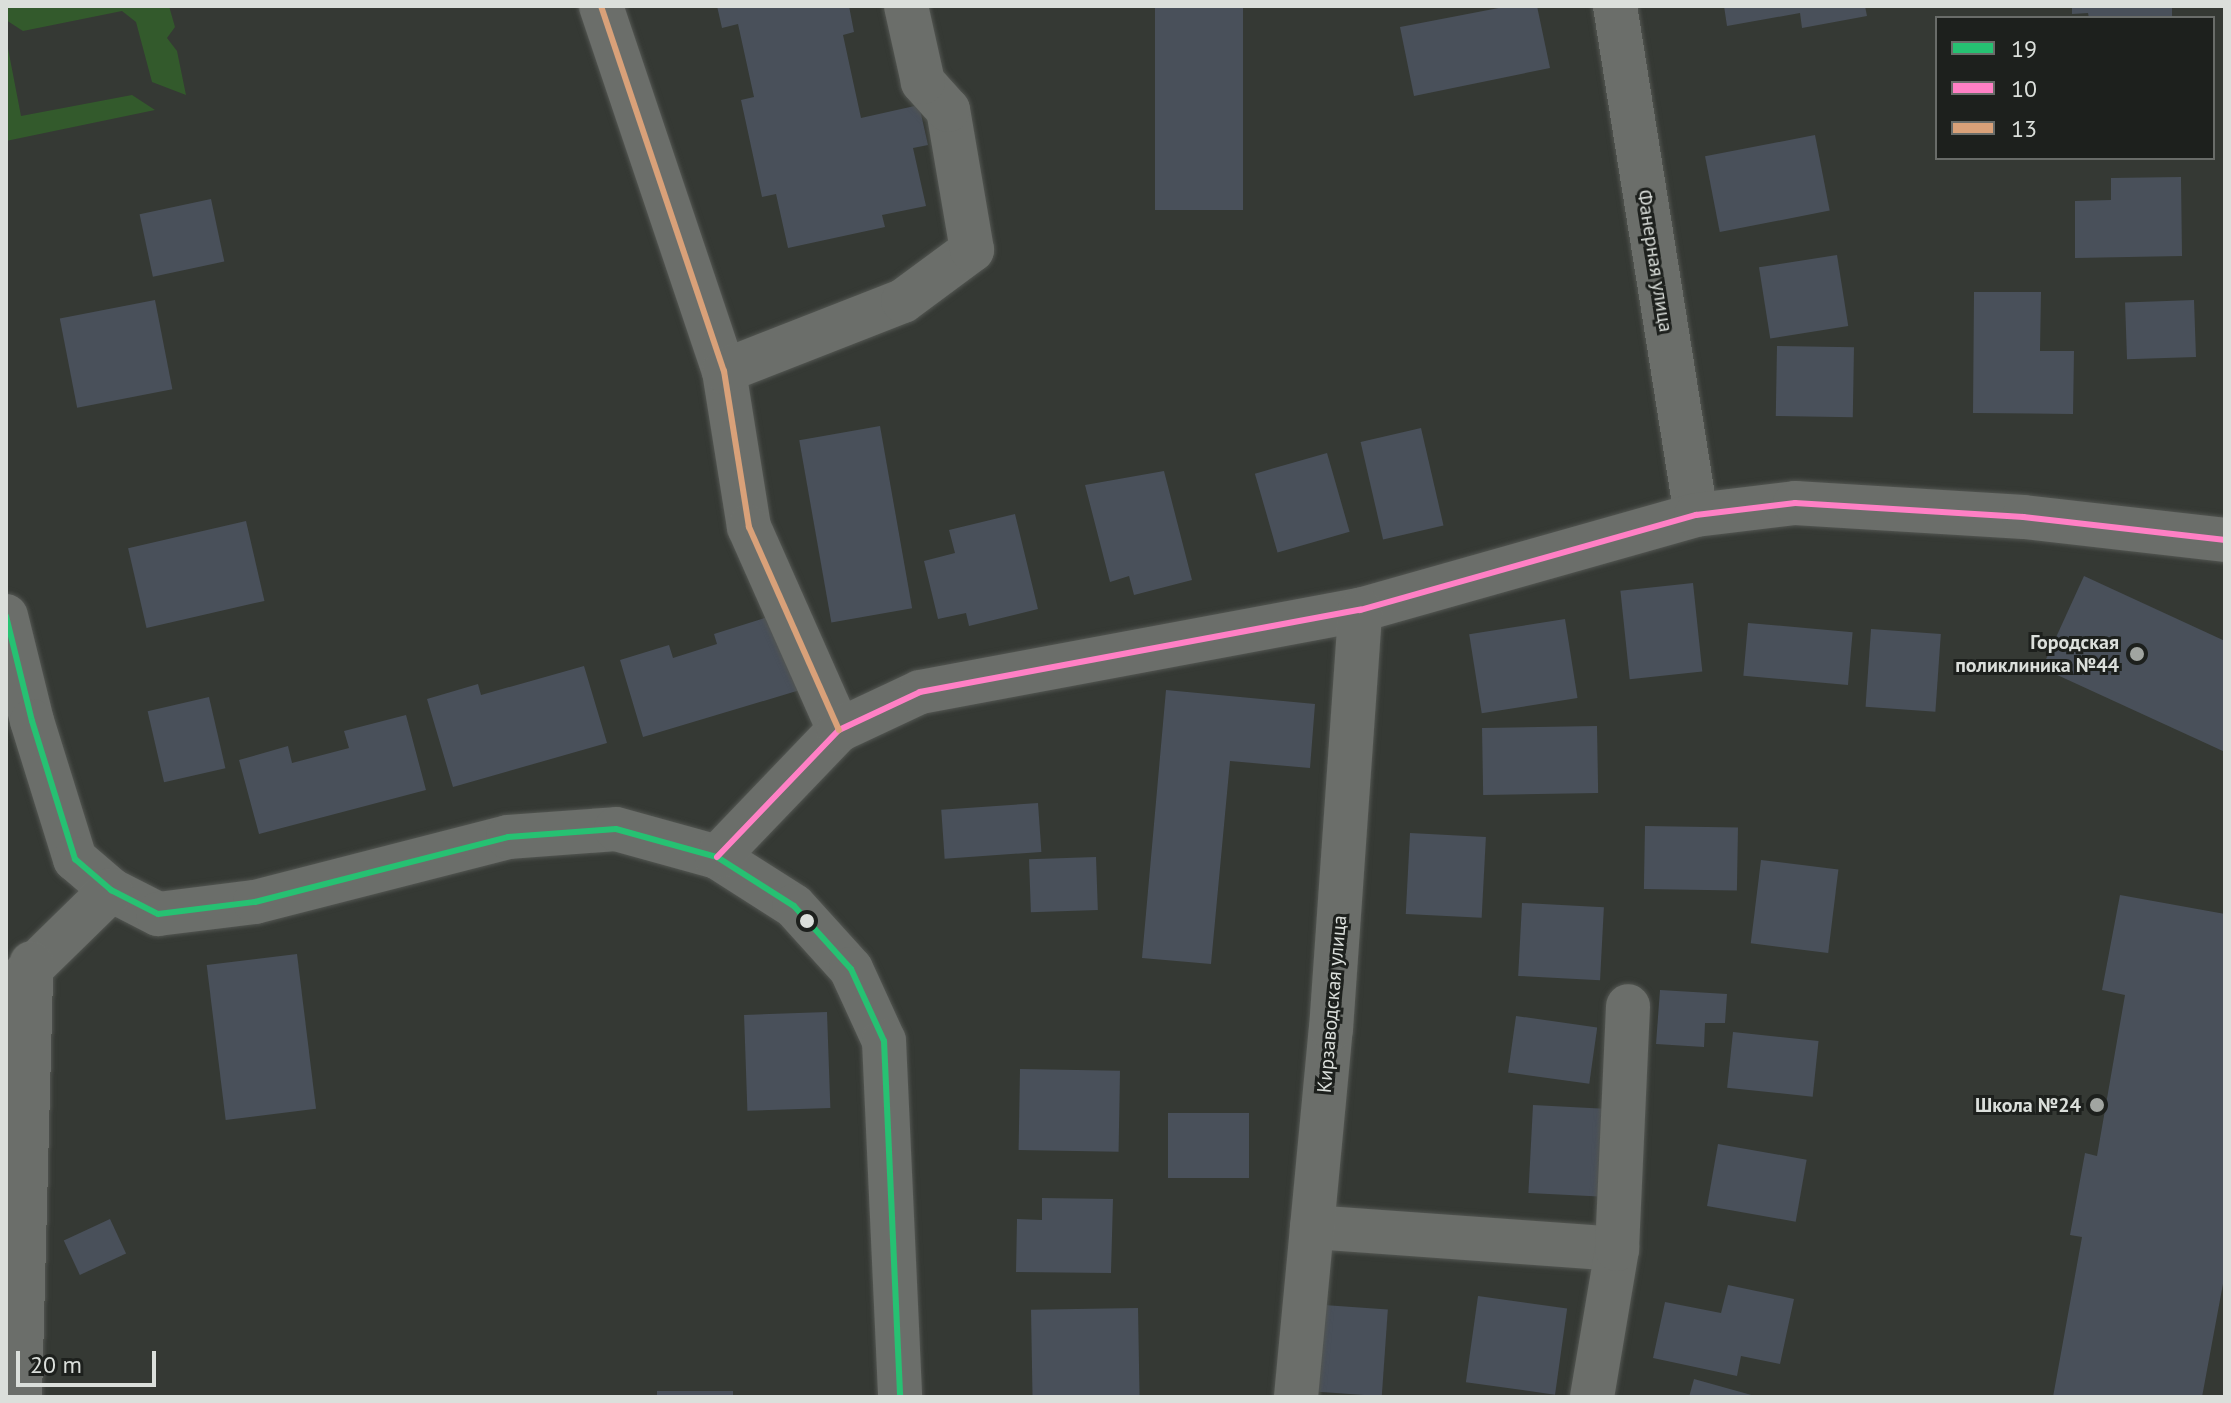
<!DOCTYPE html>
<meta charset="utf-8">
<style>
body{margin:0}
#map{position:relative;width:2231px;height:1403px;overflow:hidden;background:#353934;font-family:"PT Sans",sans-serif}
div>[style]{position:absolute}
.green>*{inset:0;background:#335a2c}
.building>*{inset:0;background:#49505a;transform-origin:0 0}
.roads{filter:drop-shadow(0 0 2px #535652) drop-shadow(0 0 2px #535652)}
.minor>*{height:44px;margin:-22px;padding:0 22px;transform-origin:22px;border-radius:22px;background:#6b6e6a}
.bus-1>*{height:6px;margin:-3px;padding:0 3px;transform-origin:3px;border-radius:3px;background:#26c172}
.bus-2>*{height:6px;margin:-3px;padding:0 3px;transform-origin:3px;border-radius:3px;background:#ff80c5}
.bus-3>*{height:6px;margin:-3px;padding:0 3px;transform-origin:3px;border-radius:3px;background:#d9a179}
.dots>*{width:22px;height:22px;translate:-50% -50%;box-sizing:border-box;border:4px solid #1d201d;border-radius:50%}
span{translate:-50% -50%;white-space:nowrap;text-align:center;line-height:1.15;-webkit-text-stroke:6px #1d201d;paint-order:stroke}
.street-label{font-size:20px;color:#dbdfdb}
.poi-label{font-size:20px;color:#dbdfdb;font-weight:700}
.right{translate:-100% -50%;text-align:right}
.frame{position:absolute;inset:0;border:8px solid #dbdfdb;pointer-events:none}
.legend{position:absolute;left:1935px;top:16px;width:280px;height:144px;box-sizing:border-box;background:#1d201d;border:2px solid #696c69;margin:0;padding:10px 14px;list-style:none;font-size:24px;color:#dbdfdb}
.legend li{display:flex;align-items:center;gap:16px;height:40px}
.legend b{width:40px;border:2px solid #696c69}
.scale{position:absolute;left:16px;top:1351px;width:140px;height:36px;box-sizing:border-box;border:4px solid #dbdfdb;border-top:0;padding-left:10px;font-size:24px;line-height:28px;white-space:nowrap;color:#dbdfdb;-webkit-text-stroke:6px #1d201d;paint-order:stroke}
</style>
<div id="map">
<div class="green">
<i style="clip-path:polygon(6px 6px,169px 6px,175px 27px,167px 38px,177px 51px,186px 95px,152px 82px,136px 22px,122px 11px,23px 31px,6px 20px)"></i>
<i style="clip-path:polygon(6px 38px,21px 116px,132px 95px,155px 110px,6px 141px)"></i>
</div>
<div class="building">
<i style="clip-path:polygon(717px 6px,849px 6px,854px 32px,843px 35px,861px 118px,919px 105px,928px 145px,913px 148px,926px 206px,882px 215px,885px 227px,788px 248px,776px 194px,762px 197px,741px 100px,754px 97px,738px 24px,722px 28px)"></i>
<i style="left:1155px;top:6px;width:88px;height:204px"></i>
<i style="clip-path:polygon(1509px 6px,1537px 6px,1550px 68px,1414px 96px,1400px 27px)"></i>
<i style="clip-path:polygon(1724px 6px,1865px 6px,1867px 16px,1802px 28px,1800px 13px,1727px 26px)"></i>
<i style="clip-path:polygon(2072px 6px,2172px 6px,2172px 18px,2089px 18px,2088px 13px,2072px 14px)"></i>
<i style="left:1815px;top:135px;width:77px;height:112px;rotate:79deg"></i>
<i style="clip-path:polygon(2181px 177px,2182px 256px,2075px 258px,2075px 201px,2111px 200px,2111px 178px)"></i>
<i style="left:211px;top:199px;width:64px;height:73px;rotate:78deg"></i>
<i style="left:1837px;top:255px;width:72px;height:79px;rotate:81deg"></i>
<i style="clip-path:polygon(1974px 292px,2041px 292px,2040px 351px,2074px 351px,2073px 414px,1973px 413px)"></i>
<i style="left:155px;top:300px;width:91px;height:97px;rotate:79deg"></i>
<i style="left:2194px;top:300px;width:57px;height:69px;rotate:88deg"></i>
<i style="left:1777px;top:346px;width:77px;height:70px;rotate:1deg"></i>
<i style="left:880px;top:426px;width:185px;height:82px;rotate:80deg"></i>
<i style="left:1421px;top:428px;width:100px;height:62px;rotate:77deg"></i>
<i style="left:1327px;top:453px;width:82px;height:75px;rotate:74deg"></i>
<i style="clip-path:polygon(1164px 471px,1192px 580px,1134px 595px,1129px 576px,1110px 582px,1085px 485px)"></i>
<i style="clip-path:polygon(1015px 514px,1038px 609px,969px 626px,966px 613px,938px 619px,924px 561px,955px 553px,949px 530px)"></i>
<i style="left:246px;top:521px;width:82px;height:121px;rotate:77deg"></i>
<i style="clip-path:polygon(2084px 576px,2225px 641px,2225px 752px,2042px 668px)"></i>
<i style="left:1693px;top:583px;width:89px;height:73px;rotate:84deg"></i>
<i style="clip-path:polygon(777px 614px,800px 690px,643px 737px,620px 660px,669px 645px,673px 658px,717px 644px,714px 634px)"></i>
<i style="left:1565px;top:619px;width:80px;height:97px;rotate:81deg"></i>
<i style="left:1748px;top:623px;width:105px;height:53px;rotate:5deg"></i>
<i style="left:1871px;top:629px;width:70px;height:78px;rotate:4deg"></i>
<i style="clip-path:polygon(584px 666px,607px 743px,453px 787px,427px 699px,478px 684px,481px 695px)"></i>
<i style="clip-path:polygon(1166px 690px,1315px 704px,1310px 768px,1230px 761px,1211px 964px,1142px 958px)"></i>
<i style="left:209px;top:697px;width:73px;height:63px;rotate:77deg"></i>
<i style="clip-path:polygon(406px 715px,426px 790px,259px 834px,239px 760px,288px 746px,292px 763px,349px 748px,344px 731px)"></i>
<i style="left:1597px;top:726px;width:67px;height:115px;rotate:89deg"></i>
<i style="left:1038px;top:803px;width:49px;height:97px;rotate:86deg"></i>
<i style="left:1645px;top:826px;width:93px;height:63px;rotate:1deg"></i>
<i style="left:1410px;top:833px;width:76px;height:81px;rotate:3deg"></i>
<i style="left:1096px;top:857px;width:53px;height:67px;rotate:88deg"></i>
<i style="left:1761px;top:860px;width:78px;height:84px;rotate:7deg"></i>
<i style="clip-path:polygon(2120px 895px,2225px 914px,2225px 1273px,2202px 1397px,2053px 1397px,2082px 1237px,2070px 1235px,2085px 1153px,2097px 1156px,2125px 995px,2102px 990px)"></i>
<i style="left:1522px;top:903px;width:82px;height:73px;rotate:3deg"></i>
<i style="left:297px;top:954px;width:156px;height:91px;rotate:83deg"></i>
<i style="clip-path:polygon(1660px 990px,1727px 994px,1725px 1023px,1705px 1023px,1704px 1047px,1656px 1044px)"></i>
<i style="left:827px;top:1012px;width:96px;height:83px;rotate:88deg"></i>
<i style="left:1516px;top:1016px;width:82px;height:57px;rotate:8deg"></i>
<i style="left:1733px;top:1032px;width:86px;height:56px;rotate:6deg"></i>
<i style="left:1020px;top:1069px;width:100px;height:81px;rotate:1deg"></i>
<i style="left:1533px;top:1105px;width:76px;height:88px;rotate:3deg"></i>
<i style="left:1168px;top:1113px;width:81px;height:65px"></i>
<i style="left:1718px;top:1144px;width:90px;height:63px;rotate:10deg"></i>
<i style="clip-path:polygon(1042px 1198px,1113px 1199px,1111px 1273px,1016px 1272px,1017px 1219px,1042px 1220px)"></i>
<i style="left:110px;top:1219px;width:38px;height:51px;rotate:65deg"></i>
<i style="clip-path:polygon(1728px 1285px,1794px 1299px,1780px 1364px,1741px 1356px,1737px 1376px,1653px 1358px,1665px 1302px,1721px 1313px)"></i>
<i style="left:1478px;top:1296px;width:90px;height:87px;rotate:8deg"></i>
<i style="left:1324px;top:1305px;width:64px;height:87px;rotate:4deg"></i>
<i style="left:1138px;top:1308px;width:89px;height:107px;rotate:89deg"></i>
<i style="clip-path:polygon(1694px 1379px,1755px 1396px,1755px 1397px,1689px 1397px)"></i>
<i style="left:657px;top:1391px;width:76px;height:6px"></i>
</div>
<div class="roads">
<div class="minor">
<i style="left:601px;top:6px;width:385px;rotate:71.4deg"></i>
<i style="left:724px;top:371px;width:158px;rotate:80.9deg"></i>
<i style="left:749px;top:527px;width:222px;rotate:66.1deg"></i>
<i style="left:1615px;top:6px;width:515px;rotate:80.96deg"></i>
<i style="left:724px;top:371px;width:192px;rotate:-21.4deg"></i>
<i style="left:903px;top:301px;width:86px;rotate:-36.5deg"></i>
<i style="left:972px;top:250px;width:142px;rotate:-99.7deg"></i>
<i style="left:948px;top:110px;width:38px;rotate:-132deg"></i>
<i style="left:923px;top:82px;width:78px;rotate:-102.6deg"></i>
<i style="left:6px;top:616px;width:108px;rotate:76.1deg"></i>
<i style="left:32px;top:721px;width:145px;rotate:72.7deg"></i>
<i style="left:75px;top:859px;width:48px;rotate:40.7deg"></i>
<i style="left:111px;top:890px;width:53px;rotate:27.1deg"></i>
<i style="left:158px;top:914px;width:98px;rotate:-7.1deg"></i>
<i style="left:255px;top:902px;width:261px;rotate:-14.4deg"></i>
<i style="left:508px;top:837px;width:108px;rotate:-4.2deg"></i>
<i style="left:616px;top:829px;width:105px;rotate:15.5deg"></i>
<i style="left:717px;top:857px;width:91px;rotate:32.5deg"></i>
<i style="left:794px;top:906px;width:85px;rotate:47.9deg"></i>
<i style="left:851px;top:969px;width:79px;rotate:65.4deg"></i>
<i style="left:884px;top:1041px;width:356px;rotate:87.4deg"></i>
<i style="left:717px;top:857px;width:176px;rotate:-46.2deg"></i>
<i style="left:839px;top:730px;width:89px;rotate:-25.1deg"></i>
<i style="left:920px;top:692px;width:448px;rotate:-10.6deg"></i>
<i style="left:1360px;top:610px;width:349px;rotate:-15.8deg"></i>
<i style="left:1696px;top:515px;width:100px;rotate:-6.9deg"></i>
<i style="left:1795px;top:503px;width:229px;rotate:3.5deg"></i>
<i style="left:2024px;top:517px;width:202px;rotate:6.5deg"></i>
<i style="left:13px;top:986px;width:137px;rotate:-44.4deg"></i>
<i style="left:1312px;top:1227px;width:306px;rotate:4.1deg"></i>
<i style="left:20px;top:1397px;width:434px;rotate:-88.5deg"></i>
<i style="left:1296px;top:1397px;width:370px;rotate:-84.6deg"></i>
<i style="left:1331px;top:1029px;width:420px;rotate:-86deg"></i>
<i style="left:1592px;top:1397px;width:150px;rotate:-80.4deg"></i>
<i style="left:1617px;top:1249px;width:243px;rotate:-87.4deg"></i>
</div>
</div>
<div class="bus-1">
<i style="left:6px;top:616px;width:108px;rotate:76.1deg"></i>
<i style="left:32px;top:721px;width:145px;rotate:72.7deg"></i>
<i style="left:75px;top:859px;width:48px;rotate:40.7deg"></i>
<i style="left:111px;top:890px;width:53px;rotate:27.1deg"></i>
<i style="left:158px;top:914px;width:98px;rotate:-7.1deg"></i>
<i style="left:255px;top:902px;width:261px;rotate:-14.4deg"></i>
<i style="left:508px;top:837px;width:108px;rotate:-4.2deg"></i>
<i style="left:616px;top:829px;width:105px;rotate:15.5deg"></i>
<i style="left:717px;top:857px;width:91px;rotate:32.5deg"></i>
<i style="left:794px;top:906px;width:85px;rotate:47.9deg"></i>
<i style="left:851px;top:969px;width:79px;rotate:65.4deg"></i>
<i style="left:884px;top:1041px;width:356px;rotate:87.4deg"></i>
</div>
<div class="bus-2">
<i style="left:717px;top:857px;width:176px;rotate:-46.2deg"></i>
<i style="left:839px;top:730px;width:89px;rotate:-25.1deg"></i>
<i style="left:920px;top:692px;width:448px;rotate:-10.6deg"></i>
<i style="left:1360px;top:610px;width:349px;rotate:-15.8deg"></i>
<i style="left:1696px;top:515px;width:100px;rotate:-6.9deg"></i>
<i style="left:1795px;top:503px;width:229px;rotate:3.5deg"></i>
<i style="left:2024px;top:517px;width:202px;rotate:6.5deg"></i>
</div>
<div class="bus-3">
<i style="left:601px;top:6px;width:385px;rotate:71.4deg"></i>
<i style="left:724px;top:371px;width:158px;rotate:80.9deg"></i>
<i style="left:749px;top:527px;width:222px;rotate:66.1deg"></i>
</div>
<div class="dots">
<i style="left:2137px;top:654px;background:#a1a5a1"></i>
<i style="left:807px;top:921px;background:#dbdfdb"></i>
<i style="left:2097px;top:1105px;background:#a1a5a1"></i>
</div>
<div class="street-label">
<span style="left:1655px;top:261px;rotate:81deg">Фанерная улица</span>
<span style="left:1332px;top:1004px;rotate:-85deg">Кирзаводская улица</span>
</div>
<div class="poi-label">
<span class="right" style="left:2119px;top:654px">Городская<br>поликлиника №44</span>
<span class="right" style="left:2081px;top:1105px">Школа №24</span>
</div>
<div class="frame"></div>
<ul class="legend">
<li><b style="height:10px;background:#26c172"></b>19</li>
<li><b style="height:10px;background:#ff80c5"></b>10</li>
<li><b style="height:10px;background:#d9a179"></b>13</li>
</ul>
<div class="scale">20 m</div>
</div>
